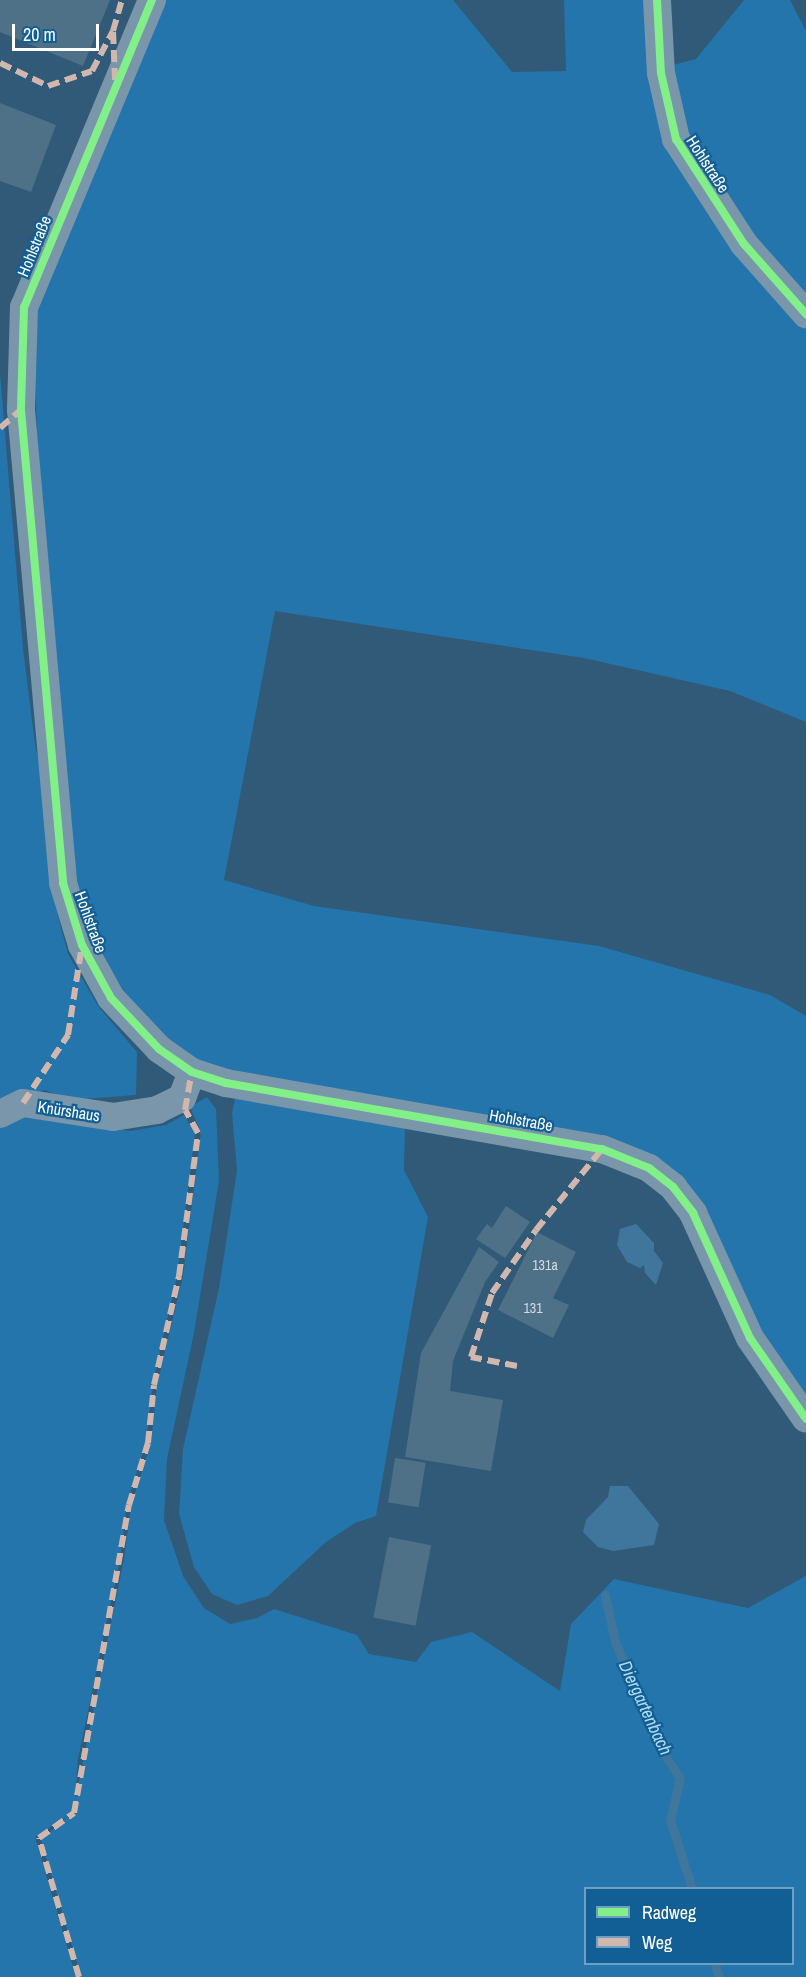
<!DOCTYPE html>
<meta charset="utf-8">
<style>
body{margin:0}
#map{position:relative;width:806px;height:1977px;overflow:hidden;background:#305a78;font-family:"Archivo Narrow",sans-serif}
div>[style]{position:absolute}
.green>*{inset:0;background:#2375ab}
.water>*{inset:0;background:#40769c}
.stream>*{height:9px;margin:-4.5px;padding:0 4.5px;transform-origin:4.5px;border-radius:4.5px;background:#40769c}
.building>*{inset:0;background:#4f7188;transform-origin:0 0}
.minor>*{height:28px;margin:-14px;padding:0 14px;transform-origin:14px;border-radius:14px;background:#7996ab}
.quiet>*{height:6px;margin-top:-3px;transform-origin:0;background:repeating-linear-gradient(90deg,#d1b7ad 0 12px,transparent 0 18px)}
.cycleway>*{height:8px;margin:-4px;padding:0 4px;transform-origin:4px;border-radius:4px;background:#82f089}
span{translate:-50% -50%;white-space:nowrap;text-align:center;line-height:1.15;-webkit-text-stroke:4.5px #125f96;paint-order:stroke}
.number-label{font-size:14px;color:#d3dce1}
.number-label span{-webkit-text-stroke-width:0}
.street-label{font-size:16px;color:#fff}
.water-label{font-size:18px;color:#aedcfa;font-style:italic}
.legend{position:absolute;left:584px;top:1887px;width:210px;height:78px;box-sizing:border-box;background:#125f96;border:2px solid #719fc0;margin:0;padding:8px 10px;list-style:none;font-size:18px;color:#fff}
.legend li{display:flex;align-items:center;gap:12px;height:30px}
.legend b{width:30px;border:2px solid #719fc0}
.scale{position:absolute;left:12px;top:24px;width:87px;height:27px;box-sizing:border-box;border:3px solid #fff;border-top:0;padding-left:8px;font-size:18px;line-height:21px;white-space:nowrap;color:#fff;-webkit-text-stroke:4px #125f96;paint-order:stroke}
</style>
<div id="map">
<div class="green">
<i style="clip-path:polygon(160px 0,453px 0,512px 72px,566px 71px,564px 0,654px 0,658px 69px,696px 59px,744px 0,790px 0,806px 31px,806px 722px,730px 691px,584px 658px,275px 611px,224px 880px,314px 906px,599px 946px,770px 995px,806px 1016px,806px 1408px,664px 1166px,225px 1072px,188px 1058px,123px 994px,97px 941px,77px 885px,50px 886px,68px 954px,98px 1006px,137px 1052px,136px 1095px,70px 1100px,45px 1090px,0 1105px,0 373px,23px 648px,35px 744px,50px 813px,33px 316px)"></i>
<i style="clip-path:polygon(evenodd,207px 1097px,216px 1109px,219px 1181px,194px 1333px,167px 1459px,164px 1520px,183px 1576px,204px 1608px,230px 1624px,257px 1618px,274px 1609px,357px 1635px,369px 1654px,416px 1662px,431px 1642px,472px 1632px,560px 1691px,571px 1624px,614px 1579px,748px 1608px,806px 1576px,806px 1977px,81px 1977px,41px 1840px,68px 1816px,35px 1837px,76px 1977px,0 1977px,0 1122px,27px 1117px,130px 1131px,166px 1125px,184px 1115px,195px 1134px,177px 1276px,153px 1383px,146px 1442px,127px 1504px,120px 1559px,78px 1759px,75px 1800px,124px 1559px,131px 1506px,151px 1442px,157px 1385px,183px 1276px,201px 1132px,190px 1107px,207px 1097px,586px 1888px,792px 1888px,792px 1964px,586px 1964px,586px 1888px)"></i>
<i style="clip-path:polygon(242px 1097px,405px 1127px,404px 1170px,428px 1217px,376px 1516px,355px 1523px,326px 1542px,268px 1596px,237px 1605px,212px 1594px,194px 1567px,179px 1514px,183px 1449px,219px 1288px,237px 1171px,232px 1113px,235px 1099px)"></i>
</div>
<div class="water">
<i style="clip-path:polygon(636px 1224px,654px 1243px,654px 1251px,663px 1263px,656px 1285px,645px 1273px,644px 1265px,640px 1268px,627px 1262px,617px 1245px,620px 1229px)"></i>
<i style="clip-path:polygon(610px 1486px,628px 1486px,659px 1524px,654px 1545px,613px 1551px,598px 1547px,583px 1532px,586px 1520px,608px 1497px)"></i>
</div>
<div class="stream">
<i style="left:605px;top:1595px;width:48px;rotate:78deg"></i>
<i style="left:615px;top:1642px;width:113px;rotate:67.1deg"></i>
<i style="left:659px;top:1746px;width:38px;rotate:57deg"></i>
<i style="left:680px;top:1778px;width:43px;rotate:103.4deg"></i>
<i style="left:670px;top:1820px;width:71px;rotate:72.1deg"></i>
<i style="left:715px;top:1964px;width:14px;rotate:73deg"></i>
</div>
<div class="building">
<i style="clip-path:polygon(0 0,110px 0,83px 66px,0 32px)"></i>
<i style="clip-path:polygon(0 103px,56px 125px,31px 192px,0 181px)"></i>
<i style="clip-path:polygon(506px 1206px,530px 1222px,505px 1258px,476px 1239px,487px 1224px,492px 1228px)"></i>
<i style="clip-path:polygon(537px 1232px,576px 1252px,553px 1298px,569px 1305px,553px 1338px,498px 1310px)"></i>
<i style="clip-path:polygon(479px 1247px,499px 1262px,485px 1282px,453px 1361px,450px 1391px,503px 1400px,491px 1471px,405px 1457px,421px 1353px)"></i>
<i style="left:395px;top:1458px;width:31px;height:45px;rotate:9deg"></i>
<i style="left:389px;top:1537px;width:43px;height:82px;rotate:11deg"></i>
</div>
<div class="minor">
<i style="left:152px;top:0;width:333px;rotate:112.6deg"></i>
<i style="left:24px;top:307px;width:103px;rotate:91.7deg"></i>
<i style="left:21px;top:410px;width:475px;rotate:84.9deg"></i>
<i style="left:63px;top:883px;width:65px;rotate:73deg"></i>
<i style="left:82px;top:945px;width:60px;rotate:61.3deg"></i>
<i style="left:111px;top:998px;width:70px;rotate:46.7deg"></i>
<i style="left:159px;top:1049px;width:40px;rotate:34.9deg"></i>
<i style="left:192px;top:1072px;width:36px;rotate:18deg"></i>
<i style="left:226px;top:1083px;width:382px;rotate:10deg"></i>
<i style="left:602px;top:1149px;width:51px;rotate:22deg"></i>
<i style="left:649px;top:1168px;width:31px;rotate:38deg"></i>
<i style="left:673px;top:1187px;width:33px;rotate:52deg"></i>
<i style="left:693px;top:1213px;width:137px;rotate:65.5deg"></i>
<i style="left:750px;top:1338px;width:98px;rotate:55.3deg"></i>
<i style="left:657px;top:0;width:73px;rotate:86.9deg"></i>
<i style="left:661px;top:73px;width:68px;rotate:77.2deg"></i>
<i style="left:676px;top:139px;width:125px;rotate:57.1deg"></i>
<i style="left:744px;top:244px;width:94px;rotate:48.5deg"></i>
<i style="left:0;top:1114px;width:25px;rotate:-26deg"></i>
<i style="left:23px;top:1103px;width:91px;rotate:8.8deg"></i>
<i style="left:113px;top:1117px;width:45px;rotate:-9deg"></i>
<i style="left:157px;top:1110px;width:28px;rotate:-26deg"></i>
<i style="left:182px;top:1098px;width:28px;rotate:-69deg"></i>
</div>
<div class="quiet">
<i style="left:0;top:63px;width:53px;rotate:25.6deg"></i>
<i style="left:48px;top:86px;width:46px;rotate:-18.8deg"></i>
<i style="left:92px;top:71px;width:45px;rotate:-62.3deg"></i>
<i style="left:115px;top:80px;width:49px;rotate:-92.3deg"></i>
<i style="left:113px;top:31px;width:32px;rotate:-74deg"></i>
<i style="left:0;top:428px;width:28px;rotate:-41deg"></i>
<i style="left:23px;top:1103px;width:82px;rotate:-56.5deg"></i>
<i style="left:68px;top:1035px;width:91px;rotate:-81.2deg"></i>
<i style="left:517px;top:1366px;width:47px;rotate:-168.9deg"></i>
<i style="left:471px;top:1357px;width:67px;rotate:-71.8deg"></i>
<i style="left:492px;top:1293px;width:77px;rotate:-55.1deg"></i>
<i style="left:536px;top:1230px;width:104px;rotate:-50.8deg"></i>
<i style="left:79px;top:1977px;width:145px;rotate:-106.1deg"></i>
<i style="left:39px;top:1838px;width:43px;rotate:-35.5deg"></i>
<i style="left:74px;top:1813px;width:313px;rotate:-79.9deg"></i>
<i style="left:129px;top:1505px;width:65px;rotate:-73deg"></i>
<i style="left:148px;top:1443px;width:58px;rotate:-84.1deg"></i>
<i style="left:154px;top:1385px;width:112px;rotate:-77.1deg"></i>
<i style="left:179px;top:1276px;width:144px;rotate:-82.4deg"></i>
<i style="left:198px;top:1133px;width:26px;rotate:-119deg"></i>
<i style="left:185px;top:1110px;width:39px;rotate:-80deg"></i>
</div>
<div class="cycleway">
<i style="left:152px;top:0;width:333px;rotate:112.6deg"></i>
<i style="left:24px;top:307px;width:103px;rotate:91.7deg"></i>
<i style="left:21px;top:410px;width:475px;rotate:84.9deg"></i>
<i style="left:63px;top:883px;width:65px;rotate:73deg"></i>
<i style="left:82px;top:945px;width:60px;rotate:61.3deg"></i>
<i style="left:111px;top:998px;width:70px;rotate:46.7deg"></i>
<i style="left:159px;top:1049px;width:40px;rotate:34.9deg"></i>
<i style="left:192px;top:1072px;width:36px;rotate:18deg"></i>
<i style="left:226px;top:1083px;width:382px;rotate:10deg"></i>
<i style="left:602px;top:1149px;width:51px;rotate:22deg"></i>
<i style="left:649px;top:1168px;width:31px;rotate:38deg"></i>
<i style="left:673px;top:1187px;width:33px;rotate:52deg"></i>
<i style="left:693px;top:1213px;width:137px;rotate:65.5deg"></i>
<i style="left:750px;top:1338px;width:98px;rotate:55.3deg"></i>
<i style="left:657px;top:0;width:73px;rotate:86.9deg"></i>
<i style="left:661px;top:73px;width:68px;rotate:77.2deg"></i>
<i style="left:676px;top:139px;width:125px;rotate:57.1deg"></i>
<i style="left:744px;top:244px;width:94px;rotate:48.5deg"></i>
</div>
<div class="number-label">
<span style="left:545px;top:1265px">131a</span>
<span style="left:533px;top:1308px">131</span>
</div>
<div class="street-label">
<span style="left:708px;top:164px;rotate:57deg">Hohlstraße</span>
<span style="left:34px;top:246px;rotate:-68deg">Hohlstraße</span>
<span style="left:91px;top:922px;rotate:70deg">Hohlstraße</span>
<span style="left:69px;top:1111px;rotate:9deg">Knürshaus</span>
<span style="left:521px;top:1120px;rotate:10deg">Hohlstraße</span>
</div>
<div class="water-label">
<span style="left:645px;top:1708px;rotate:65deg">Diergartenbach</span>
</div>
<ul class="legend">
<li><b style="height:8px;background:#82f089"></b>Radweg</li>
<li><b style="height:8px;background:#d1b7ad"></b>Weg</li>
</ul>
<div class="scale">20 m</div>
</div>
